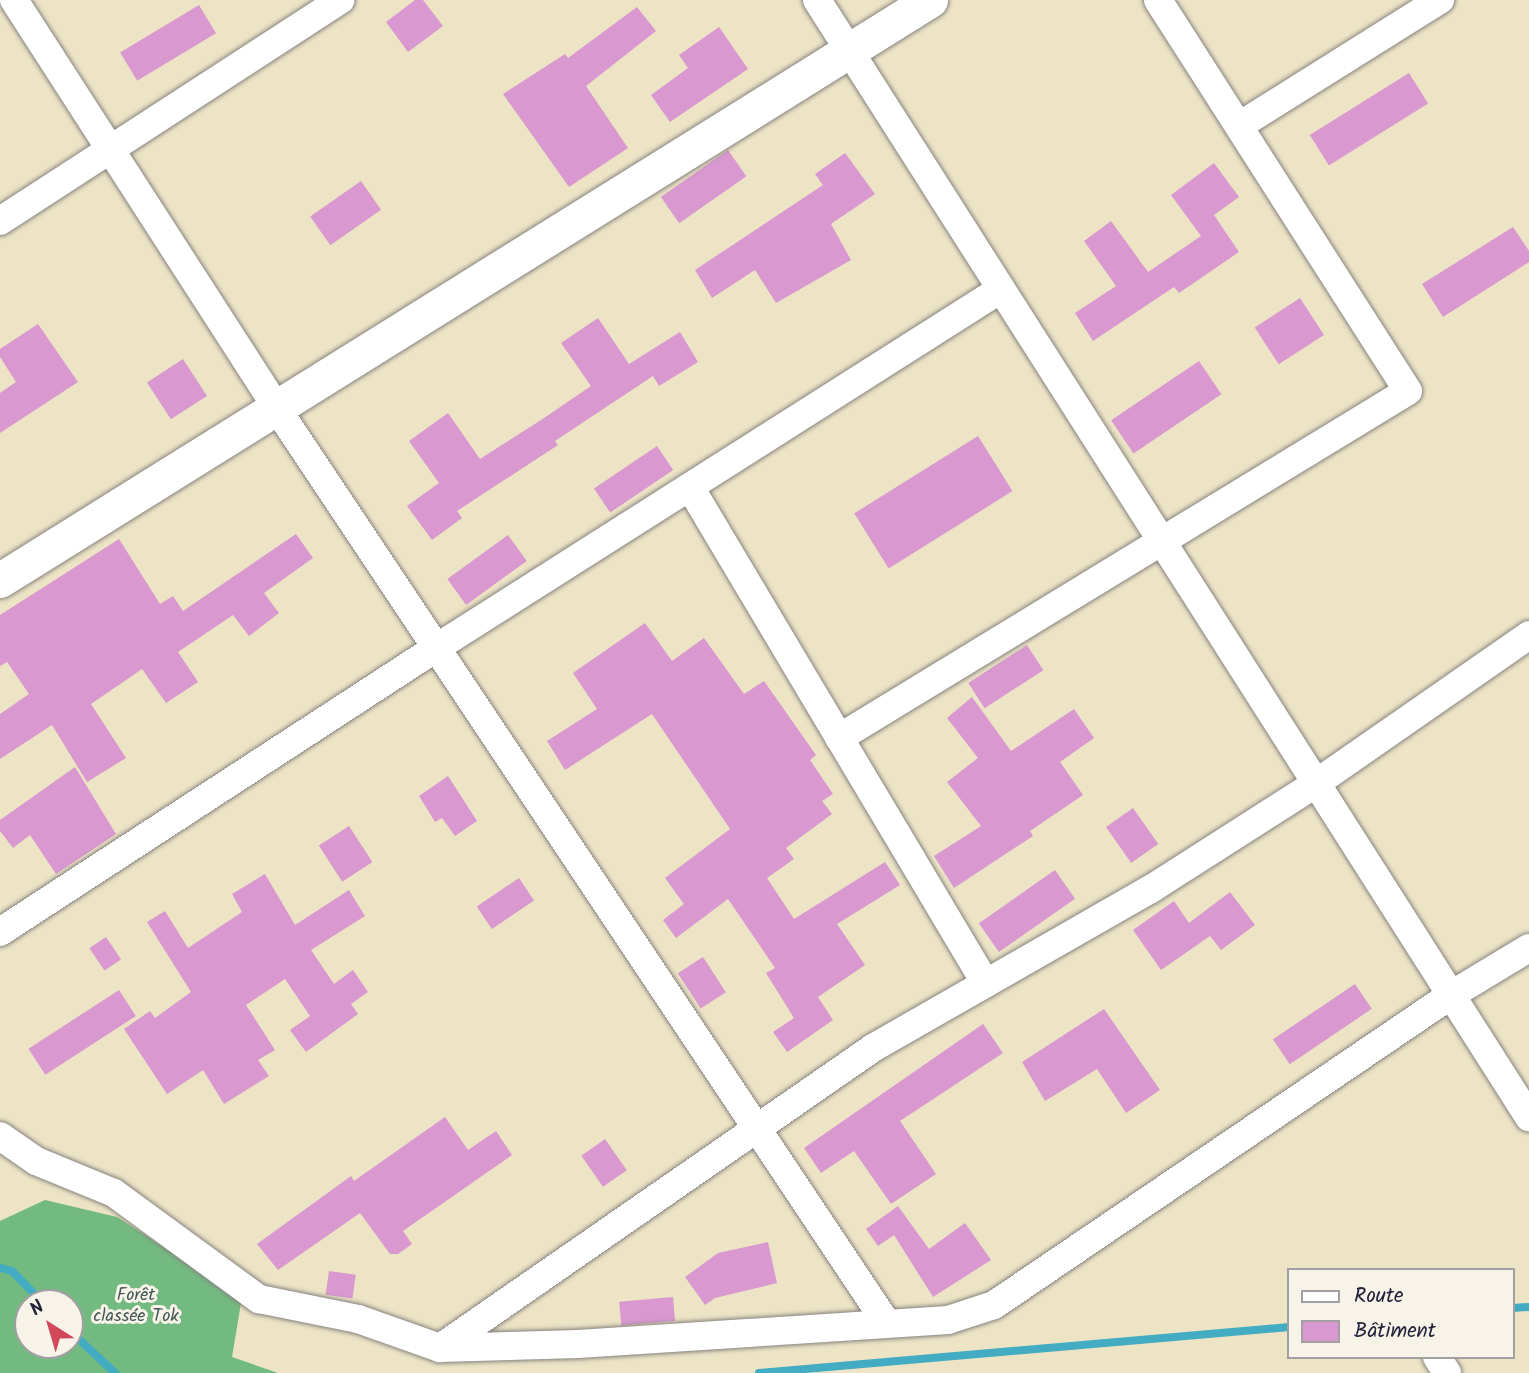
<!DOCTYPE html>
<meta charset="utf-8">
<style>
body{margin:0}
#map{position:relative;width:1529px;height:1373px;overflow:hidden;background:#ece4c5;font-family:Kalam,sans-serif}
div>[style]{position:absolute}
.forest>*{inset:0;background:#73ba80}
.stream>*{height:8px;margin:-4px;padding:0 4px;transform-origin:4px;border-radius:4px;background:#43acc2}
.building>*{inset:0;background:#d998cf;transform-origin:0 0}
.roads{filter:drop-shadow(0 0 2px #878380) drop-shadow(0 0 2px #878380)}
.minor>*{height:28px;margin:-14px;padding:0 14px;transform-origin:14px;border-radius:14px;background:#fff}
.tertiary>*{height:35px;margin:-17.5px;padding:0 17.5px;transform-origin:17.5px;border-radius:17.5px;background:#fff}
span{translate:-50% -50%;white-space:nowrap;text-align:center;line-height:1.15;-webkit-text-stroke:6px #f7f3e8;paint-order:stroke}
.park-label{font-size:18px;color:#435957}
.legend{position:absolute;left:1287px;top:1268px;width:228px;height:91px;box-sizing:border-box;background:#f7f3e8;border:2px solid #a29fa3;margin:0;padding:9px 12px;list-style:none;font-size:21px;color:#22223b}
.legend li{display:flex;align-items:center;gap:14px;height:35px}
.legend b{width:35px;border:2px solid #a29fa3}
.north{position:absolute;left:14px;top:1289px;width:70px;height:70px;box-sizing:border-box;background:#f7f3e8;border:2px solid #a29fa3;border-radius:50%;rotate:323deg;font-size:19px;font-weight:700;line-height:28px;text-align:center;color:#22223b}
.north::after{content:'';display:block;margin:auto;width:24px;height:32px;background:#d1495b;clip-path:polygon(50% 0,100% 100%,50% 72%,0 100%)}
</style>
<div id="map">
<div class="forest">
<i style="clip-path:polygon(evenodd,45px 1200px,117px 1217px,242px 1297px,232px 1357px,278px 1373px,0 1373px,0 1221px,45px 1200px,28px 1303px,70px 1303px,70px 1345px,28px 1345px,28px 1303px)"></i>
</div>
<div class="stream">
<i style="left:0;top:1268px;width:12px;rotate:14deg"></i>
<i style="left:12px;top:1271px;width:45px;rotate:45.9deg"></i>
<i style="left:1513px;top:1308px;width:16px;rotate:-4deg"></i>
<i style="left:70px;top:1331px;width:62px;rotate:43deg"></i>
<i style="left:759px;top:1373px;width:532px;rotate:-4.96deg"></i>
</div>
<div class="building">
<i style="clip-path:polygon(415px 0,423px 0,443px 26px,408px 52px,386px 22px)"></i>
<i style="left:199px;top:5px;width:33px;height:92px;rotate:59deg"></i>
<i style="clip-path:polygon(637px 7px,656px 31px,586px 86px,628px 148px,569px 187px,503px 94px,565px 54px,568px 58px)"></i>
<i style="clip-path:polygon(719px 27px,748px 69px,670px 122px,651px 95px,688px 68px,679px 55px)"></i>
<i style="left:1409px;top:73px;width:36px;height:117px;rotate:58deg"></i>
<i style="left:728px;top:150px;width:32px;height:82px;rotate:55deg"></i>
<i style="clip-path:polygon(845px 153px,875px 194px,831px 224px,851px 260px,776px 303px,755px 270px,712px 298px,695px 270px,823px 185px,815px 174px)"></i>
<i style="clip-path:polygon(1214px 163px,1239px 197px,1214px 215px,1239px 252px,1179px 293px,1174px 287px,1093px 341px,1075px 313px,1116px 286px,1084px 241px,1111px 221px,1148px 272px,1201px 236px,1171px 195px)"></i>
<i style="left:361px;top:181px;width:35px;height:62px;rotate:55deg"></i>
<i style="clip-path:polygon(1513px 227px,1529px 251px,1529px 262px,1443px 317px,1422px 284px)"></i>
<i style="left:1300px;top:298px;width:44px;height:54px;rotate:57deg"></i>
<i style="clip-path:polygon(598px 318px,629px 364px,680px 332px,698px 362px,659px 386px,653px 376px,555px 441px,558px 445px,457px 511px,462px 518px,432px 540px,407px 506px,439px 483px,409px 441px,448px 413px,480px 459px,541px 420px,591px 386px,561px 343px)"></i>
<i style="clip-path:polygon(38px 324px,78px 382px,0 433px,0 393px,16px 382px,0 357px,0 349px)"></i>
<i style="left:183px;top:359px;width:44px;height:43px;rotate:57deg"></i>
<i style="left:1199px;top:361px;width:40px;height:106px;rotate:56deg"></i>
<i style="left:978px;top:436px;width:65px;height:146px;rotate:58deg"></i>
<i style="left:657px;top:446px;width:29px;height:76px;rotate:56deg"></i>
<i style="clip-path:polygon(296px 534px,313px 558px,264px 593px,279px 613px,249px 636px,233px 615px,178px 652px,198px 682px,166px 703px,142px 669px,91px 704px,126px 758px,87px 782px,52px 725px,0 759px,0 714px,29px 694px,7px 662px,0 666px,0 615px,119px 539px,160px 604px,173px 596px,183px 611px)"></i>
<i style="left:508px;top:535px;width:32px;height:75px;rotate:54deg"></i>
<i style="clip-path:polygon(645px 623px,672px 661px,704px 638px,744px 694px,764px 681px,816px 755px,810px 760px,833px 794px,822px 801px,832px 814px,786px 848px,794px 859px,767px 878px,794px 919px,885px 862px,900px 885px,837px 924px,865px 965px,818px 997px,833px 1020px,787px 1052px,773px 1032px,794px 1018px,766px 973px,775px 968px,728px 899px,676px 938px,663px 920px,684px 904px,665px 878px,730px 829px,652px 714px,565px 770px,547px 741px,597px 709px,573px 673px)"></i>
<i style="left:1027px;top:645px;width:30px;height:70px;rotate:57deg"></i>
<i style="clip-path:polygon(972px 697px,1011px 751px,1074px 709px,1094px 738px,1060px 762px,1083px 795px,1030px 831px,1033px 836px,954px 888px,934px 856px,981px 826px,947px 782px,978px 758px,947px 718px)"></i>
<i style="clip-path:polygon(75px 767px,116px 834px,56px 874px,30px 835px,13px 848px,0 831px,0 820px)"></i>
<i style="clip-path:polygon(448px 776px,477px 821px,455px 836px,442px 818px,435px 822px,419px 796px)"></i>
<i style="left:1133px;top:808px;width:44px;height:33px;rotate:55deg"></i>
<i style="left:349px;top:826px;width:43px;height:36px;rotate:57deg"></i>
<i style="left:1055px;top:870px;width:35px;height:93px;rotate:55deg"></i>
<i style="clip-path:polygon(265px 874px,295px 925px,349px 890px,365px 916px,311px 950px,334px 984px,353px 970px,368px 992px,351px 1004px,358px 1014px,306px 1052px,290px 1030px,310px 1016px,285px 979px,246px 1005px,275px 1050px,258px 1060px,269px 1076px,224px 1104px,203px 1070px,167px 1094px,124px 1029px,150px 1011px,155px 1018px,191px 992px,147px 922px,165px 911px,188px 948px,242px 912px,232px 894px)"></i>
<i style="left:519px;top:878px;width:27px;height:51px;rotate:56deg"></i>
<i style="clip-path:polygon(1230px 892px,1255px 925px,1221px 950px,1210px 936px,1161px 970px,1133px 930px,1174px 901px,1189px 923px)"></i>
<i style="left:106px;top:937px;width:27px;height:20px;rotate:56deg"></i>
<i style="left:703px;top:957px;width:42px;height:30px;rotate:57deg"></i>
<i style="left:1355px;top:984px;width:30px;height:99px;rotate:56deg"></i>
<i style="left:119px;top:990px;width:31px;height:108px;rotate:57deg"></i>
<i style="clip-path:polygon(1104px 1009px,1160px 1090px,1126px 1113px,1097px 1069px,1045px 1101px,1022px 1062px)"></i>
<i style="clip-path:polygon(983px 1024px,1003px 1053px,900px 1121px,936px 1174px,891px 1204px,854px 1151px,821px 1173px,804px 1148px)"></i>
<i style="clip-path:polygon(445px 1117px,468px 1150px,496px 1131px,512px 1155px,403px 1231px,412px 1244px,398px 1254px,390px 1254px,360px 1213px,278px 1270px,257px 1244px,351px 1176px,354px 1181px)"></i>
<i style="left:605px;top:1139px;width:38px;height:29px;rotate:55deg"></i>
<i style="clip-path:polygon(898px 1206px,929px 1249px,965px 1223px,991px 1260px,933px 1297px,894px 1235px,878px 1246px,866px 1229px)"></i>
<i style="clip-path:polygon(768px 1242px,777px 1283px,715px 1298px,705px 1305px,685px 1277px,718px 1253px)"></i>
<i style="left:329px;top:1271px;width:27px;height:24px;rotate:8deg"></i>
<i style="left:673px;top:1297px;width:24px;height:54px;rotate:85deg"></i>
</div>
<div class="roads">
<div class="minor">
<i style="left:14px;top:0;width:484px;rotate:57.2deg"></i>
<i style="left:276px;top:407px;width:1098px;rotate:56.32deg"></i>
<i style="left:817px;top:0;width:1325px;rotate:57.49deg"></i>
<i style="left:1242px;top:124px;width:234px;rotate:-32.1deg"></i>
<i style="left:0;top:221px;width:406px;rotate:-33deg"></i>
<i style="left:690px;top:487px;width:578px;rotate:59.22deg"></i>
<i style="left:839px;top:738px;width:666px;rotate:-31.38deg"></i>
<i style="left:1408px;top:391px;width:464px;rotate:-122.6deg"></i>
<i style="left:0;top:932px;width:520px;rotate:-33.08deg"></i>
<i style="left:436px;top:648px;width:669px;rotate:-32.43deg"></i>
<i style="left:0;top:1136px;width:44px;rotate:34.8deg"></i>
<i style="left:36px;top:1161px;width:84px;rotate:22.3deg"></i>
<i style="left:114px;top:1193px;width:180px;rotate:36.2deg"></i>
<i style="left:259px;top:1299px;width:101px;rotate:11.4deg"></i>
<i style="left:358px;top:1319px;width:87px;rotate:19.5deg"></i>
<i style="left:440px;top:1348px;width:138px;rotate:-1.7deg"></i>
<i style="left:578px;top:1344px;width:371px;rotate:-3.7deg"></i>
<i style="left:948px;top:1320px;width:48px;rotate:-18.1deg"></i>
<i style="left:994px;top:1305px;width:552px;rotate:-34.15deg"></i>
<i style="left:1451px;top:995px;width:91px;rotate:-31.1deg"></i>
<i style="left:440px;top:1348px;width:527px;rotate:-34.72deg"></i>
<i style="left:873px;top:1048px;width:320px;rotate:-29.8deg"></i>
<i style="left:1151px;top:889px;width:195px;rotate:-32.6deg"></i>
<i style="left:1315px;top:784px;width:261px;rotate:-34.8deg"></i>
<i style="left:1437px;top:1357px;width:19px;rotate:58deg"></i>
</div>
<div class="tertiary">
<i style="left:0;top:580px;width:1096px;rotate:-31.95deg"></i>
</div>
</div>
<div class="park-label">
<span style="left:136px;top:1307px">Forêt<br>classée Tok</span>
</div>
<ul class="legend">
<li><b style="height:9px;background:#fff"></b>Route</li>
<li><b style="height:19px;background:#d998cf"></b>Bâtiment</li>
</ul>
<div class="north">N</div>
</div>
